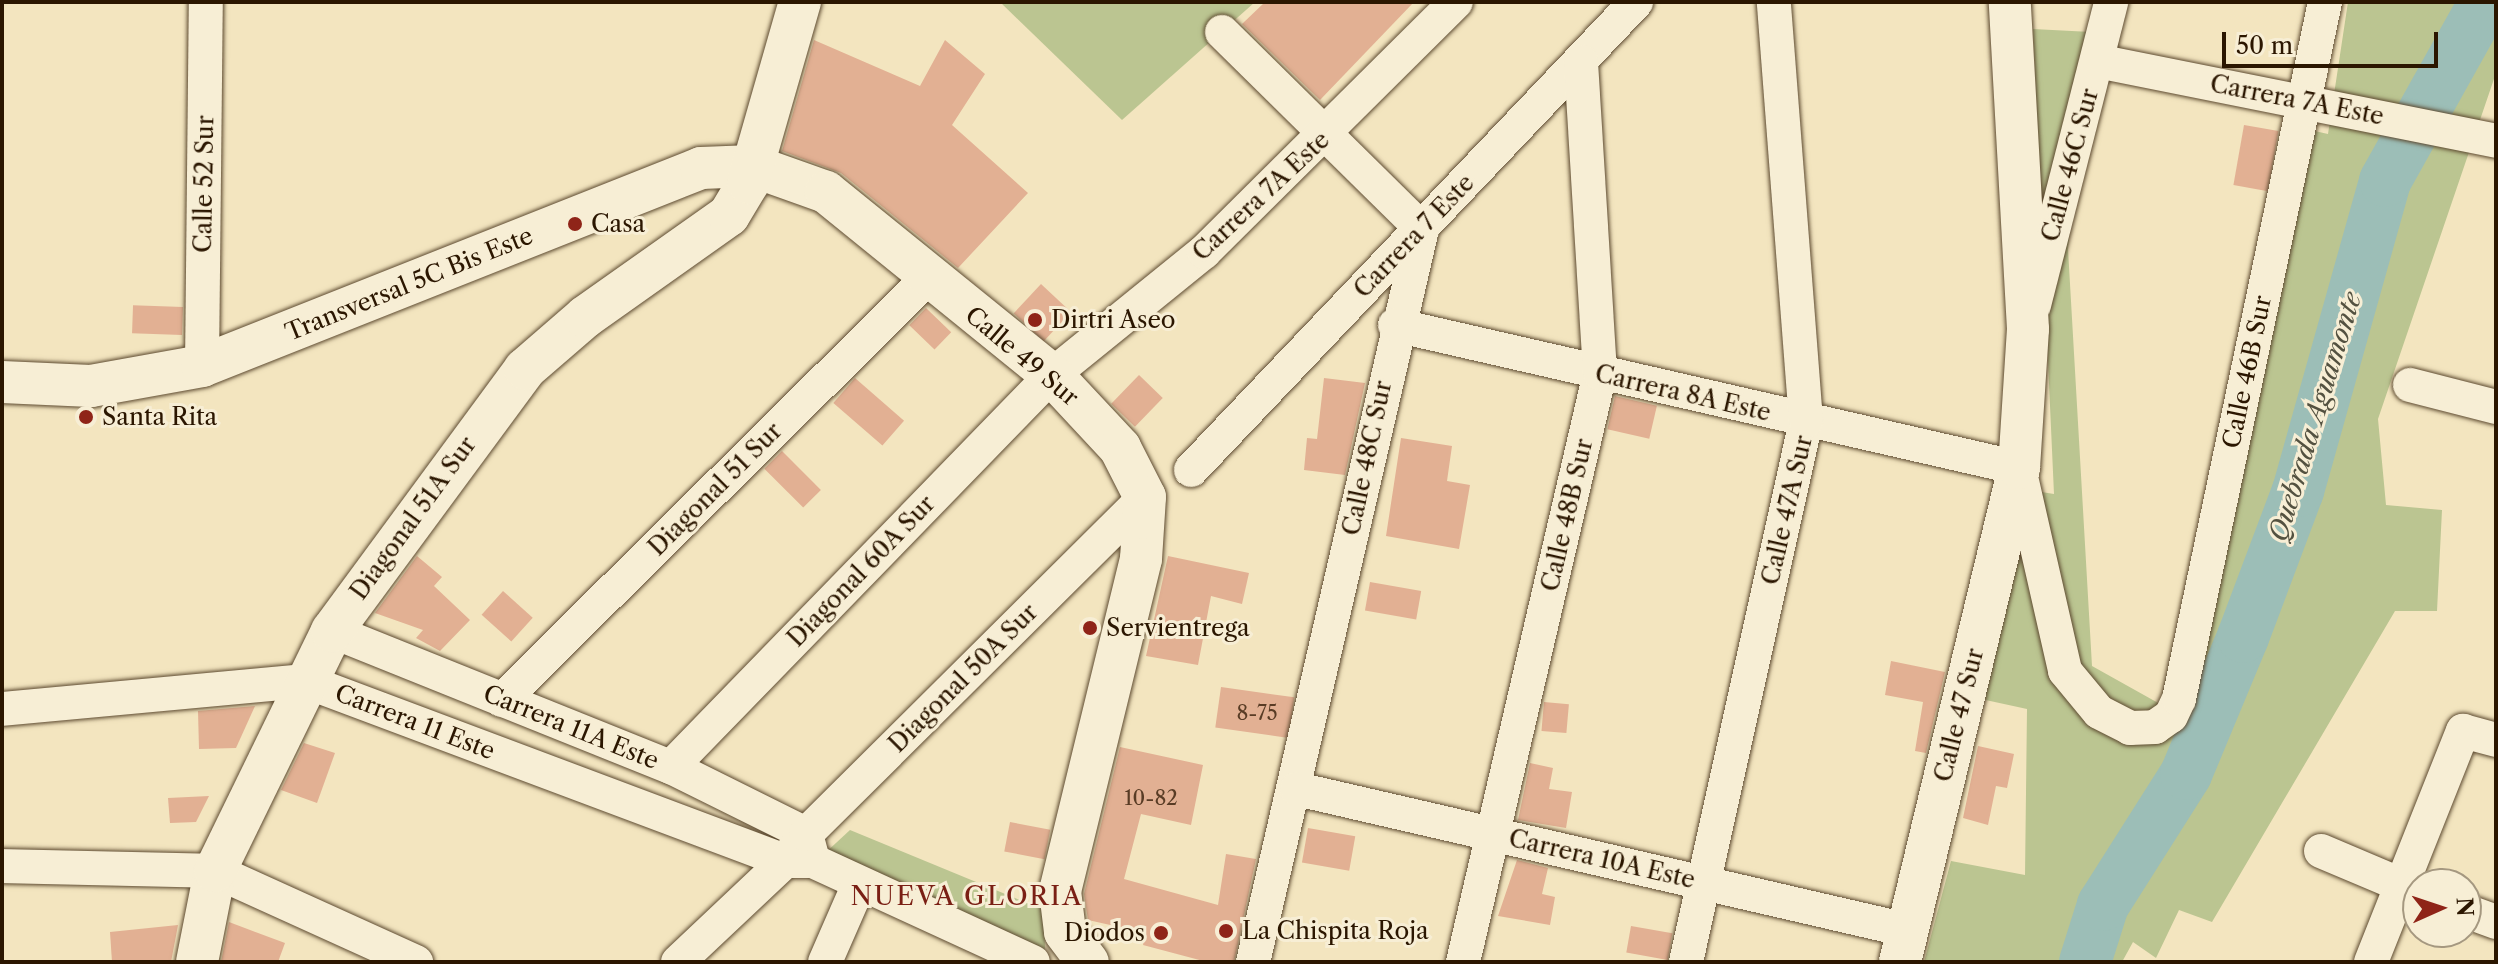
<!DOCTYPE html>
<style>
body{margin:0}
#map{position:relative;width:2498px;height:964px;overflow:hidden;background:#f3e5bf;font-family:"Libre Caslon Text",serif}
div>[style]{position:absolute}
.green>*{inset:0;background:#bbc591}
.river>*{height:52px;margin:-26px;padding:0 26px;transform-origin:26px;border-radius:26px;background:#9cbeb7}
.building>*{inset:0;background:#e2b093;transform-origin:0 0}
.roads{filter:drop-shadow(0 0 2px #5d4a30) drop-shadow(0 0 2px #5d4a30)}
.minor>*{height:34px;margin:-17px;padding:0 17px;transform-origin:17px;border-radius:17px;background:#f7eed5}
.tertiary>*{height:42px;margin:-21px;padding:0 21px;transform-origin:21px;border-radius:21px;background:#f7eed5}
.dots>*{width:22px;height:22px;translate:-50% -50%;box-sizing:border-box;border:4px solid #f7eed5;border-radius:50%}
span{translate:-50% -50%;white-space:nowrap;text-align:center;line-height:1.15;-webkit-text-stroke:6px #f7eed5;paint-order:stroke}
.number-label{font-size:20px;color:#593c25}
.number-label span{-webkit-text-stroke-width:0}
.street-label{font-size:24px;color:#2b1600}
.poi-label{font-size:24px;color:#2b1600}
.left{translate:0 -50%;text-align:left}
.right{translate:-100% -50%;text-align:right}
.water-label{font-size:26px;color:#535140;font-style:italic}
.neighbourhood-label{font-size:26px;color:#7a1f14;letter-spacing:2px}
.frame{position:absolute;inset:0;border:4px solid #2b1600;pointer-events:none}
.north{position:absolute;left:2402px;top:868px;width:80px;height:80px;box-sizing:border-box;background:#f7eed5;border:2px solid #a59880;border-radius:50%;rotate:87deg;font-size:22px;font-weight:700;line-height:32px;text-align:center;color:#2b1600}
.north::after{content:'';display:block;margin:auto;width:28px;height:36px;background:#8f2418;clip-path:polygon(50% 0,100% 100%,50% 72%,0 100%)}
.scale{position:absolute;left:2222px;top:32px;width:216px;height:36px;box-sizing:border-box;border:4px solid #2b1600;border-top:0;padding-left:10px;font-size:24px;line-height:28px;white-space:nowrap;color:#2b1600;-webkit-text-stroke:6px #f7eed5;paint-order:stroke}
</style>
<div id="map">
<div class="green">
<i style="clip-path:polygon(1000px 2px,1255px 2px,1122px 120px)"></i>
<i style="clip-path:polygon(2348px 2px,2496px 2px,2496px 73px,2378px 419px,2386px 505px,2442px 510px,2437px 611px,2395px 611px,2212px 922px,2179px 910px,2156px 958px,2133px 942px,2122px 962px,1924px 962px,1951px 861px,2025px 875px,2027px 709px,1981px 699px,2028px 490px,2054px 494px,2033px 29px,2091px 32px,2068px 249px,2092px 666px,2160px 704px,2288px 125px,2328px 134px)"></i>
<i style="clip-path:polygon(850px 830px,1044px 910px,1045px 949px,823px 855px)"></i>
</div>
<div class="river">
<i style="left:2085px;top:962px;width:60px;rotate:-72.5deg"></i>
<i style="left:2103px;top:905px;width:155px;rotate:-57.6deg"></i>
<i style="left:2186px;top:774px;width:148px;rotate:-67.4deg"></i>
<i style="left:2243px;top:637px;width:156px;rotate:-69.4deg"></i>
<i style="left:2298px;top:491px;width:322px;rotate:-74.3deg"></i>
<i style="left:2385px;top:181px;width:205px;rotate:-60.8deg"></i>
</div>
<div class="building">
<i style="clip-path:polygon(1265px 2px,1414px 2px,1320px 100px,1242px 24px)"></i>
<i style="clip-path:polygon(814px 40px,920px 86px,945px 40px,985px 74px,952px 125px,1028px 193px,958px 268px,841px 173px,782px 151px)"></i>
<i style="left:2244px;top:125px;width:35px;height:61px;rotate:10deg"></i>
<i style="left:1041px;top:284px;width:41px;height:40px;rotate:43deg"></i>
<i style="left:183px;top:307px;width:28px;height:50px;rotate:92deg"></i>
<i style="left:926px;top:308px;width:35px;height:24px;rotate:44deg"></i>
<i style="left:1139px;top:375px;width:33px;height:40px;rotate:44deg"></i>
<i style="left:855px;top:378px;width:65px;height:33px;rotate:41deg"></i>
<i style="clip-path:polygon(1324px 378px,1365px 383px,1345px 475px,1304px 470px,1307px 438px,1317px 439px)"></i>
<i style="left:1615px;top:396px;width:43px;height:34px;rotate:13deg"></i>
<i style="clip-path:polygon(1401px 438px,1452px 446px,1447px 481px,1470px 485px,1459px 549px,1386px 536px)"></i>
<i style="left:782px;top:451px;width:55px;height:25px;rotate:45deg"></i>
<i style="clip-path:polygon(417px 556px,442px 577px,434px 586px,470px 620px,440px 651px,416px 638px,423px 630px,375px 613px)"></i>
<i style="clip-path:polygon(1168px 556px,1249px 573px,1242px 604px,1211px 596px,1198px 665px,1146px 656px)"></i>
<i style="left:1370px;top:582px;width:52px;height:29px;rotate:10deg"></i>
<i style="left:503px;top:591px;width:40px;height:32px;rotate:42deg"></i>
<i style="clip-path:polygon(1891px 661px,1945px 672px,1926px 753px,1915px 751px,1923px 702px,1885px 695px)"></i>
<i style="left:1221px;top:687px;width:74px;height:41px;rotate:8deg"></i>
<i style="left:1544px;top:702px;width:25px;height:29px;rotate:5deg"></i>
<i style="clip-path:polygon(255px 706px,236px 748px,199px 749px,198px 711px)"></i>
<i style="clip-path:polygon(304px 743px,335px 753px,317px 803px,281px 790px)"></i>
<i style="clip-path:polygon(1978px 746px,2014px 754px,2007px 788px,1996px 786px,1988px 825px,1963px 818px)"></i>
<i style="clip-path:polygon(1120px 747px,1203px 765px,1191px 825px,1141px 814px,1124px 879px,1218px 905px,1226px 854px,1256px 859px,1234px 962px,1207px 962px,1143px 945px,1146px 933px,1088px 920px,1084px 894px)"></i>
<i style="clip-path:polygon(1530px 763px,1553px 768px,1549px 789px,1572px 792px,1566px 828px,1518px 820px)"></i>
<i style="clip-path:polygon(209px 796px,196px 822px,170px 823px,168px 798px)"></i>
<i style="left:1010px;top:822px;width:41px;height:30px;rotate:11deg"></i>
<i style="left:1308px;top:828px;width:48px;height:35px;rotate:10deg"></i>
<i style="clip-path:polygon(1517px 860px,1548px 868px,1542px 894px,1555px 897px,1550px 925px,1498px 916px)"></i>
<i style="clip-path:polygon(229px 922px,285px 943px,278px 962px,221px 962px)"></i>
<i style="clip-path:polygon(178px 925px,171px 962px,112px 962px,110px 932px)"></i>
<i style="left:1631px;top:926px;width:42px;height:27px;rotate:10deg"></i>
</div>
<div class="roads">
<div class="minor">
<i style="left:1222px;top:32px;width:281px;rotate:44.6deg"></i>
<i style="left:1422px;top:229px;width:752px;rotate:102.98deg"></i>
<i style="left:2097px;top:61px;width:407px;rotate:11.3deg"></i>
<i style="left:2034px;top:305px;width:313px;rotate:-75.7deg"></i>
<i style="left:1395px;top:325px;width:640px;rotate:12.91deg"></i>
<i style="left:2019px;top:468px;width:208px;rotate:77.2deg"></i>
<i style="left:2065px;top:671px;width:53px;rotate:50.3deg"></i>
<i style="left:2099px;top:712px;width:35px;rotate:27deg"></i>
<i style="left:2130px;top:728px;width:25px;rotate:-2deg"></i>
<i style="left:2155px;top:727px;width:19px;rotate:-35deg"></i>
<i style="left:2171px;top:716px;width:19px;rotate:-65deg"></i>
<i style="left:2179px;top:699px;width:712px;rotate:-78.17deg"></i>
<i style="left:202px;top:366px;width:364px;rotate:-89.4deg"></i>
<i style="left:2410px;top:385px;width:89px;rotate:14.3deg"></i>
<i style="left:1191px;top:470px;width:646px;rotate:-46.44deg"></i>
<i style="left:332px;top:631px;width:365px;rotate:21.9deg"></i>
<i style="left:671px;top:767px;width:151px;rotate:26.4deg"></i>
<i style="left:806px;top:834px;width:20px;rotate:75deg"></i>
<i style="left:502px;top:700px;width:601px;rotate:-44.73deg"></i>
<i style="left:2px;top:709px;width:304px;rotate:-5.3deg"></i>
<i style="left:305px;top:681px;width:513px;rotate:20.56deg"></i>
<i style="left:785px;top:861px;width:28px"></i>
<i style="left:813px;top:861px;width:242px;rotate:24.7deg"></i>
<i style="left:671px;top:767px;width:547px;rotate:-45.82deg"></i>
<i style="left:1052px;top:375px;width:196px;rotate:-39deg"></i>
<i style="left:1204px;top:252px;width:355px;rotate:-44.8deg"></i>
<i style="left:1297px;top:789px;width:626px;rotate:13.02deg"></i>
<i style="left:2321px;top:851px;width:105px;rotate:22.9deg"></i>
<i style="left:2px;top:866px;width:213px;rotate:1.3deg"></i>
<i style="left:215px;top:871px;width:221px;rotate:24.4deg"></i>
<i style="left:2466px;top:911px;width:32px;rotate:20deg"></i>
<i style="left:678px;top:962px;width:147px;rotate:-43.3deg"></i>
<i style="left:785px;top:861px;width:34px;rotate:-52deg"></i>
<i style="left:806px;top:834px;width:478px;rotate:-44.8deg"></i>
<i style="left:825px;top:962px;width:85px;rotate:-66.4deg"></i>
<i style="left:1463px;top:962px;width:605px;rotate:-76.91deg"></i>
<i style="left:1600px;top:373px;width:312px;rotate:-93.5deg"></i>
<i style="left:1686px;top:962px;width:554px;rotate:-77.49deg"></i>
<i style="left:1806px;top:421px;width:420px;rotate:-94.4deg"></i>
<i style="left:2371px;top:962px;width:249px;rotate:-68.3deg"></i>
<i style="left:2463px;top:731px;width:34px;rotate:15deg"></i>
</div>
<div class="tertiary">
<i style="left:2px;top:382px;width:89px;rotate:2.6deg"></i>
<i style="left:91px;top:386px;width:113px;rotate:-10.2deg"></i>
<i style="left:202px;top:366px;width:537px;rotate:-21.64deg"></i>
<i style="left:701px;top:168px;width:52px;rotate:-2.2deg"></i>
<i style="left:753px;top:166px;width:77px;rotate:19.6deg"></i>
<i style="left:826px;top:192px;width:291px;rotate:39deg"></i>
<i style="left:1052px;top:375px;width:100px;rotate:47deg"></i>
<i style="left:1120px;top:448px;width:55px;rotate:63deg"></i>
<i style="left:1145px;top:497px;width:62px;rotate:93.7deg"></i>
<i style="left:1141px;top:559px;width:342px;rotate:103.7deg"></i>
<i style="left:1060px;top:891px;width:41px;rotate:83deg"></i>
<i style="left:1065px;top:932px;width:38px;rotate:53deg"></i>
<i style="left:197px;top:962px;width:93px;rotate:-78.8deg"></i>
<i style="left:215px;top:871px;width:267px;rotate:-64deg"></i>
<i style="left:332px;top:631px;width:325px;rotate:-53.6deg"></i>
<i style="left:525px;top:369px;width:79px;rotate:-40.9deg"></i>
<i style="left:585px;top:317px;width:176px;rotate:-35.3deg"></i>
<i style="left:729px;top:215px;width:37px;rotate:-59deg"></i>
<i style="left:748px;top:183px;width:188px;rotate:-74deg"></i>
<i style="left:1900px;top:962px;width:508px;rotate:-76.46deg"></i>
<i style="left:2019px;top:468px;width:139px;rotate:-86.3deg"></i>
<i style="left:2028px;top:329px;width:327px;rotate:-93.2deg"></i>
</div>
</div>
<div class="dots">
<i style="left:575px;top:224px;background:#8f2418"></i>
<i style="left:1035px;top:320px;background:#8f2418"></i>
<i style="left:86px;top:417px;background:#8f2418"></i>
<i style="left:1090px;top:628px;background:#8f2418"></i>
<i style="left:1226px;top:931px;background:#8f2418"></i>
<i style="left:1161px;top:933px;background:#8f2418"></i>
</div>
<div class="number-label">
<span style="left:1257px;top:713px">8-75</span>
<span style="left:1151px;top:798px">10-82</span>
</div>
<div class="street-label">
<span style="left:2297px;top:100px;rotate:11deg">Carrera 7A Este</span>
<span style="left:2070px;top:165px;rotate:-75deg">Calle 46C Sur</span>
<span style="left:204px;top:184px;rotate:-89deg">Calle 52 Sur</span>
<span style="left:1261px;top:196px;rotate:-43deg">Carrera 7A Este</span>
<span style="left:1414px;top:236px;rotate:-46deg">Carrera 7 Este</span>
<span style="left:409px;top:284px;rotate:-22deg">Transversal 5C Bis Este</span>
<span style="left:1022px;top:356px;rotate:40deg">Calle 49 Sur</span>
<span style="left:2247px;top:372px;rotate:-78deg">Calle 46B Sur</span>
<span style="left:1683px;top:393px;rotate:13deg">Carrera 8A Este</span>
<span style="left:1367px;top:458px;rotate:-78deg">Calle 48C Sur</span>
<span style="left:715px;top:489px;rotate:-45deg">Diagonal 51 Sur</span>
<span style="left:1787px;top:510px;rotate:-77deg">Calle 47A Sur</span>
<span style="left:1567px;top:515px;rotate:-77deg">Calle 48B Sur</span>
<span style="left:413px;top:518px;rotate:-54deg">Diagonal 51A Sur</span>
<span style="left:861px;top:571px;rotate:-46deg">Diagonal 60A Sur</span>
<span style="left:963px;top:678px;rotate:-45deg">Diagonal 50A Sur</span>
<span style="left:1959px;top:715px;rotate:-76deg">Calle 47 Sur</span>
<span style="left:415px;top:722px;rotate:21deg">Carrera 11 Este</span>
<span style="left:571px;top:727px;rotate:22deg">Carrera 11A Este</span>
<span style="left:1602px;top:859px;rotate:13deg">Carrera 10A Este</span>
</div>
<div class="poi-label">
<span class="left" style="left:591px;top:224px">Casa</span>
<span class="left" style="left:1051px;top:320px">Dirtri Aseo</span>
<span class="left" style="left:102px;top:417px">Santa Rita</span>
<span class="left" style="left:1106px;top:628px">Servientrega</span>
<span class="left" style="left:1242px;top:931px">La Chispita Roja</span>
<span class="right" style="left:1145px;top:933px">Diodos</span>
</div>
<div class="water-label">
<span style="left:2316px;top:417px;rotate:-73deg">Quebrada Aguamonte</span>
</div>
<div class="neighbourhood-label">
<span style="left:967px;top:897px">NUEVA GLORIA</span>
</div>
<div class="frame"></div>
<div class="north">N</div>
<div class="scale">50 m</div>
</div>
